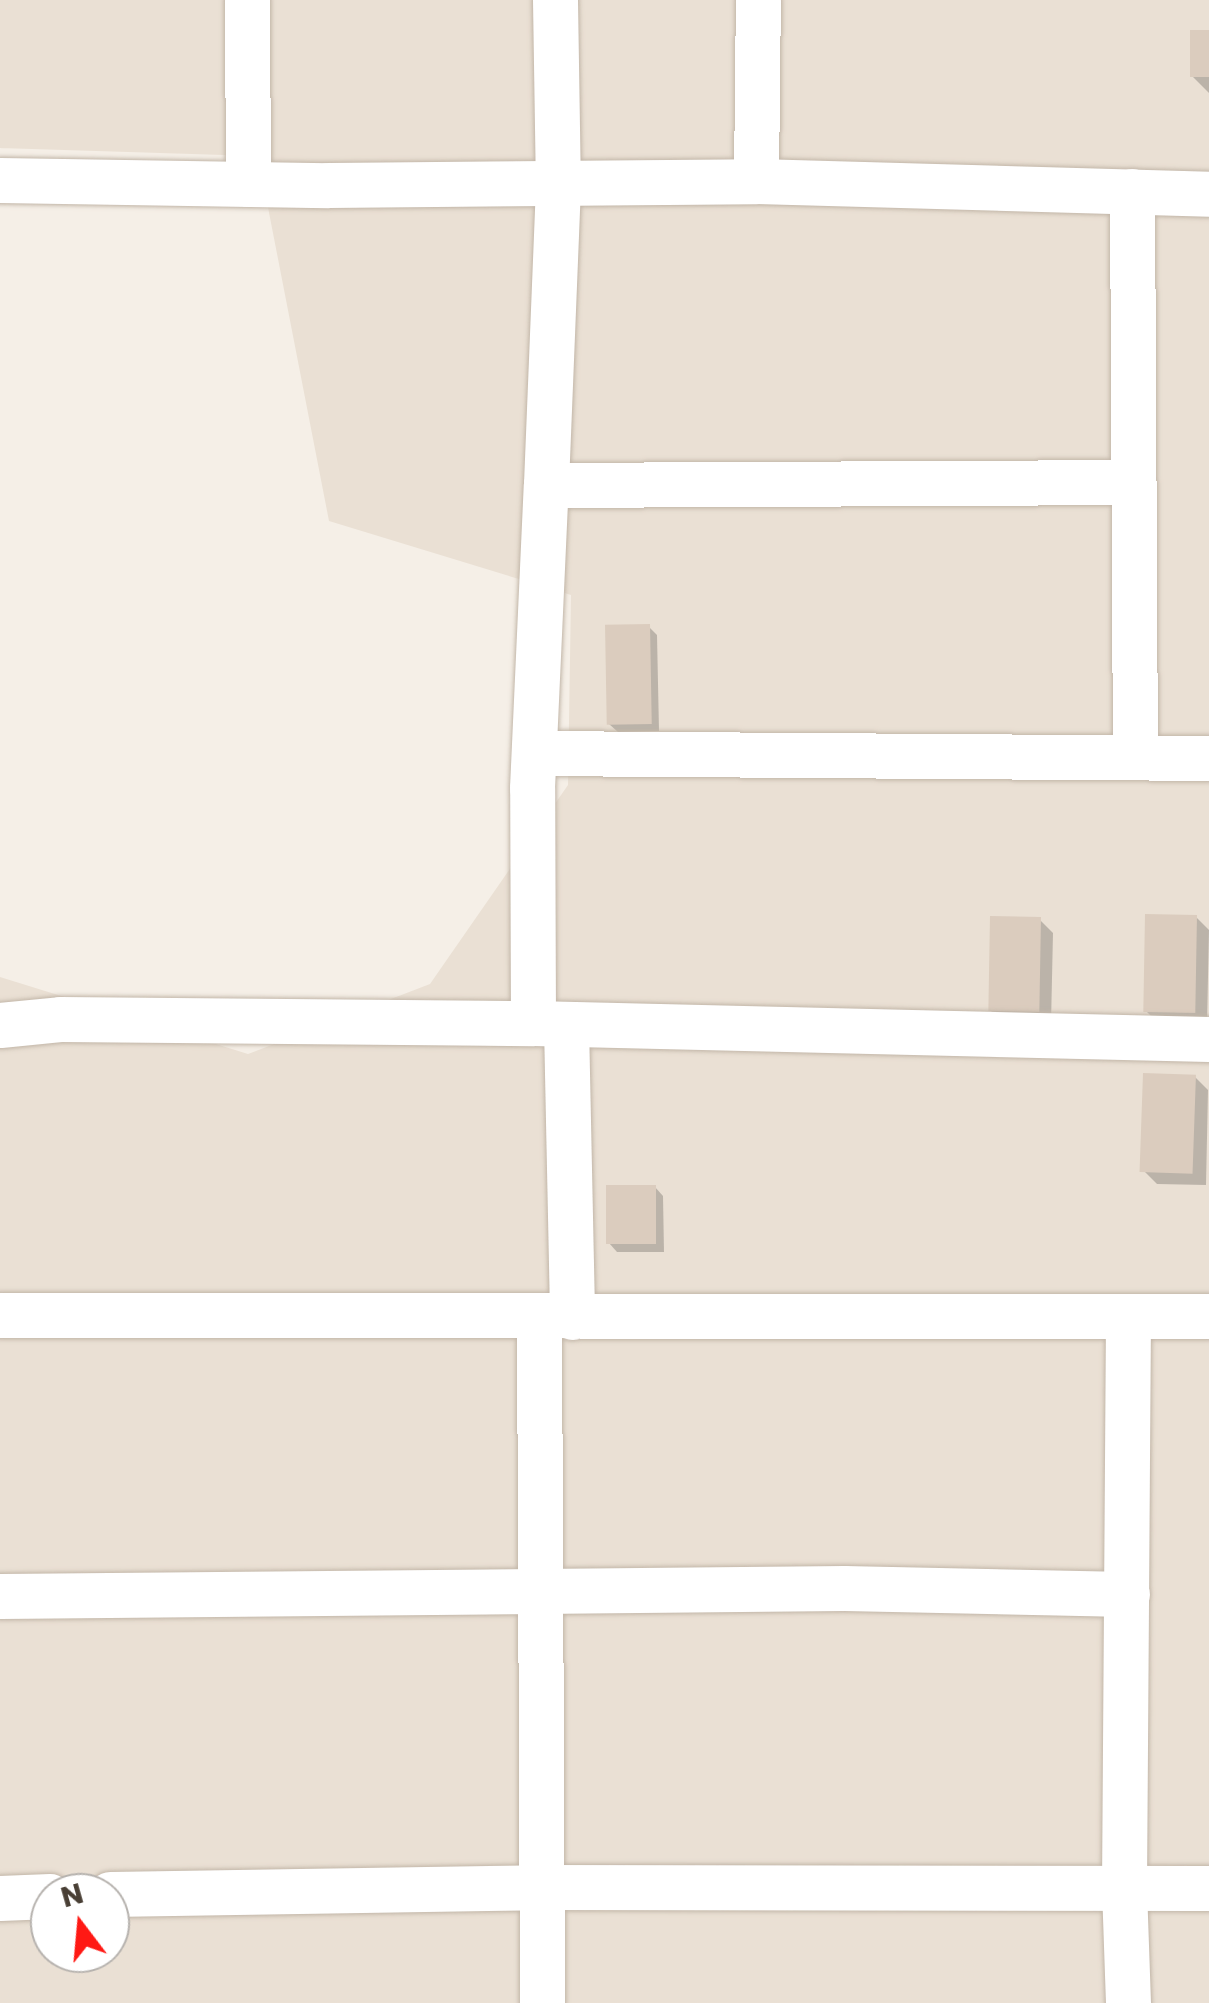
<!DOCTYPE html>
<style>
body{margin:0}
#map{position:relative;width:1209px;height:2003px;overflow:hidden;background:#f5efe7;font-family:Poppins,sans-serif}
div>[style]{position:absolute}
.residential>*{inset:0;background:#eae0d4}
.shadow>*{inset:0;background:#0003}
.building>*{inset:0;background:#dbccbe;transform-origin:0 0}
.roads{filter:drop-shadow(0 0 2px #c2b6a8) drop-shadow(0 0 2px #c2b6a8)}
.minor>*{height:45px;margin:-22.5px;padding:0 22.5px;transform-origin:22.5px;border-radius:22.5px;background:#fff}
span{translate:-50% -50%;white-space:nowrap;text-align:center;line-height:1.15;-webkit-text-stroke:8px #fff;paint-order:stroke}
.north{position:absolute;left:30px;top:1873px;width:100px;height:100px;box-sizing:border-box;background:#fff;border:2px solid #b6b2ae;border-radius:50%;rotate:344deg;font-size:28px;font-weight:700;line-height:40px;text-align:center;color:#493f35}
.north::after{content:'';display:block;margin:auto;width:35px;height:45px;background:#ff1914;clip-path:polygon(50% 0,100% 100%,50% 72%,0 100%)}
</style>
<div id="map">
<div class="residential">
<i style="clip-path:polygon(evenodd,0 0,1209px 0,1209px 2003px,0 2003px,0 977px,248px 1054px,430px 984px,568px 785px,571px 595px,329px 521px,258px 156px,0 148px,0 0,50px 1893px,110px 1893px,110px 1953px,50px 1953px,50px 1893px)"></i>
</div>
<div class="shadow">
<i style="clip-path:polygon(1209px 33px,1209px 93px,1192px 76px)"></i>
<i style="clip-path:polygon(649px 627px,657px 635px,659px 731px,618px 732px,609px 724px)"></i>
<i style="clip-path:polygon(1196px 917px,1209px 930px,1207px 1025px,1159px 1024px,1146px 1011px)"></i>
<i style="clip-path:polygon(1040px 920px,1053px 933px,1051px 1024px,1003px 1023px,990px 1010px)"></i>
<i style="clip-path:polygon(1195px 1077px,1208px 1090px,1206px 1185px,1157px 1184px,1144px 1171px)"></i>
<i style="clip-path:polygon(655px 1187px,663px 1196px,664px 1252px,617px 1252px,609px 1243px)"></i>
</div>
<div class="building">
<i style="left:1209px;top:30px;width:47px;height:19px;rotate:90deg"></i>
<i style="left:650px;top:624px;width:100px;height:45px;rotate:89deg"></i>
<i style="left:1145px;top:914px;width:52px;height:98px;rotate:1deg"></i>
<i style="left:990px;top:916px;width:51px;height:95px;rotate:1deg"></i>
<i style="left:1143px;top:1073px;width:53px;height:99px;rotate:2deg"></i>
<i style="left:606px;top:1185px;width:50px;height:59px"></i>
</div>
<div class="roads">
<div class="minor">
<i style="left:247px;top:0;width:184px;rotate:89.7deg"></i>
<i style="left:555px;top:0;width:185px;rotate:89.1deg"></i>
<i style="left:558px;top:185px;width:300px;rotate:92.3deg"></i>
<i style="left:546px;top:485px;width:586px;rotate:-0.29deg"></i>
<i style="left:0;top:180px;width:328px;rotate:0.9deg"></i>
<i style="left:328px;top:185px;width:428px;rotate:-0.5deg"></i>
<i style="left:756px;top:181px;width:453px;rotate:1.6deg"></i>
<i style="left:756px;top:181px;width:181px;rotate:-89.4deg"></i>
<i style="left:1132px;top:191px;width:565px;rotate:89.7deg"></i>
<i style="left:534px;top:753px;width:675px;rotate:0.42deg"></i>
<i style="left:533px;top:1023px;width:235px;rotate:-90.2deg"></i>
<i style="left:532px;top:788px;width:303px;rotate:-87.4deg"></i>
<i style="left:0;top:1025px;width:60px;rotate:-5.7deg"></i>
<i style="left:60px;top:1019px;width:473px;rotate:0.5deg"></i>
<i style="left:533px;top:1023px;width:676px;rotate:1.36deg"></i>
<i style="left:566px;top:1025px;width:292px;rotate:88.8deg"></i>
<i style="left:0;top:1315px;width:1209px;rotate:0.05deg"></i>
<i style="left:539px;top:1316px;width:687px;rotate:89.75deg"></i>
<i style="left:1128px;top:1316px;width:572px;rotate:90.4deg"></i>
<i style="left:1124px;top:1888px;width:115px;rotate:88deg"></i>
<i style="left:0;top:1596px;width:844px;rotate:-0.54deg"></i>
<i style="left:844px;top:1588px;width:283px;rotate:1.2deg"></i>
<i style="left:110px;top:1894px;width:431px;rotate:-0.9deg"></i>
<i style="left:541px;top:1887px;width:668px;rotate:0.09deg"></i>
<i style="left:0;top:1898px;width:50px;rotate:-2.3deg"></i>
</div>
</div>
<div class="north">N</div>
</div>
